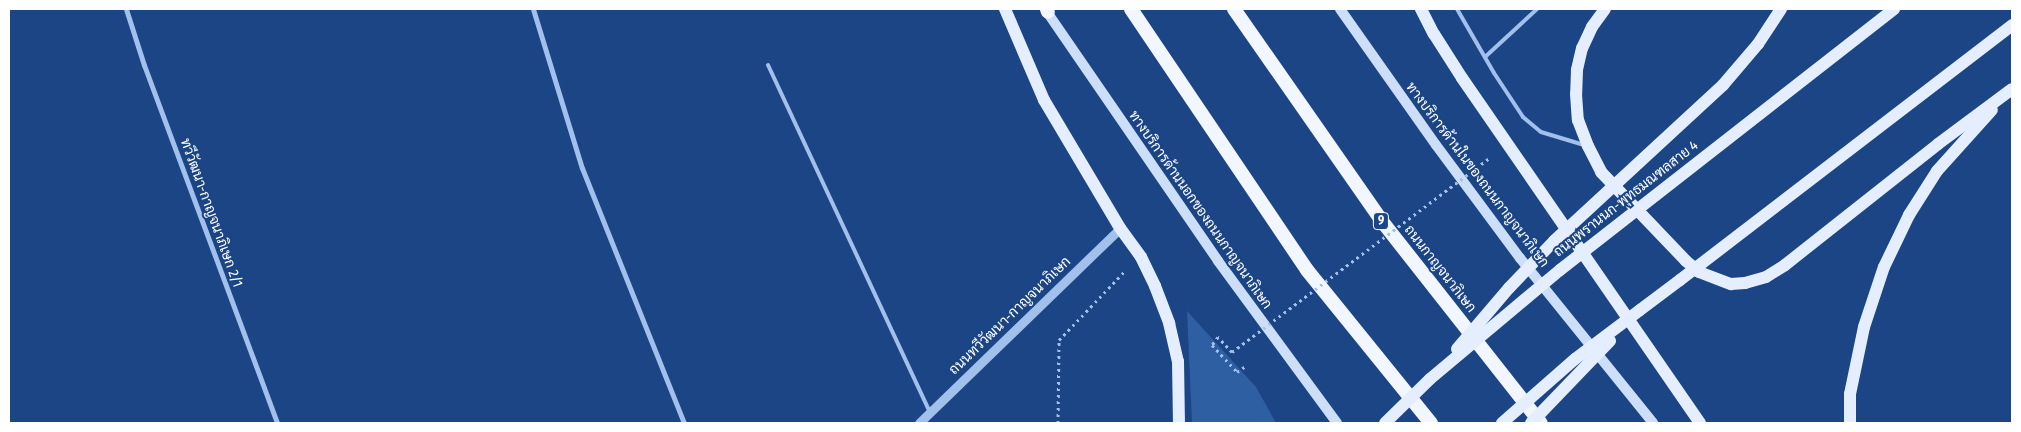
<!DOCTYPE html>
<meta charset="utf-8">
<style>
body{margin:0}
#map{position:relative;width:2021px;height:432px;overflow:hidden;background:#1b4584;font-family:"Fira Sans Condensed",Sarabun,sans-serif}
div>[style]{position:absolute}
.green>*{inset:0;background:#2e5fa2}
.path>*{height:3px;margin-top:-1.5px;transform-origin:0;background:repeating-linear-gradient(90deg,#a1c0eb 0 2.5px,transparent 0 6.5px)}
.service>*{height:4px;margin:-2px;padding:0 2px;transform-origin:2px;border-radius:2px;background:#a1c0eb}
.minor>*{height:5px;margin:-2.5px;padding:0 2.5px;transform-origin:2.5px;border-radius:2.5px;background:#a1c0eb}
.tertiary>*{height:9px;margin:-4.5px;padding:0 4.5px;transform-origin:4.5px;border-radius:4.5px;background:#a1c0eb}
.secondary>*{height:10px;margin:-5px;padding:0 5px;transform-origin:5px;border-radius:5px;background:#cddef8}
.primary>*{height:12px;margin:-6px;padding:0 6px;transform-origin:6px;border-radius:6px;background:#e5eeff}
.trunk>*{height:14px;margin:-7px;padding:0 7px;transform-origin:7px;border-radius:7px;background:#f2f6ff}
.path-bridge>*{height:3px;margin-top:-1.5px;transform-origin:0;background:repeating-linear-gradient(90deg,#a1c0eb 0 2.5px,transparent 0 6.5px)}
.primary-bridge>*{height:12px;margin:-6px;padding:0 6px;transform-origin:6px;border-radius:6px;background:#e5eeff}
span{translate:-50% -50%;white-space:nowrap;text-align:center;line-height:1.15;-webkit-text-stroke:4px #1b4584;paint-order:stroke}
.shield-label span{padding:1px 4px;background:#1b4584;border:1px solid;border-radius:4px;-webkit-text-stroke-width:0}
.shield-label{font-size:12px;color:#fff;font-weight:700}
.street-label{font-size:14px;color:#fff}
.frame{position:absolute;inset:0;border:10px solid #fff;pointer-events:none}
</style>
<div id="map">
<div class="green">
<i style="clip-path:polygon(1187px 311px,1256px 387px,1276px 423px,1192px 423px)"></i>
</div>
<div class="path">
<i style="left:1232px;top:352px;width:21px;rotate:-133deg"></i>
<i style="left:1218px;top:337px;width:10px;rotate:127deg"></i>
<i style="left:1212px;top:345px;width:37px;rotate:47deg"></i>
<i style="left:1237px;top:372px;width:11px;rotate:-34deg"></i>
<i style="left:1058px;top:423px;width:83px;rotate:-89.3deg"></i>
<i style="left:1059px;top:340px;width:95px;rotate:-46.3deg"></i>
</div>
<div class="service">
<i style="left:1457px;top:9px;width:74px;rotate:60deg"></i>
<i style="left:1494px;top:73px;width:53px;rotate:56.6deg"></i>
<i style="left:1523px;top:117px;width:23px;rotate:40deg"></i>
<i style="left:1541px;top:132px;width:45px;rotate:16.8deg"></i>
<i style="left:1485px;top:57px;width:71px;rotate:-42.7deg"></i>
<i style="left:768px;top:65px;width:383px;rotate:65deg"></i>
</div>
<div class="minor">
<i style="left:126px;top:9px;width:59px;rotate:72.2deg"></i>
<i style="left:144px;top:65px;width:382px;rotate:69.6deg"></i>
<i style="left:533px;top:9px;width:166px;rotate:72.9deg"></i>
<i style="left:582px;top:168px;width:275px;rotate:68.2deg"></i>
</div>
<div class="tertiary">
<i style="left:919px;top:423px;width:280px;rotate:-44.1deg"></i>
</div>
<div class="secondary">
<i style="left:1045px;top:9px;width:306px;rotate:55.5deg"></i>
<i style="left:1218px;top:261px;width:201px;rotate:53.7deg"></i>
<i style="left:1340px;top:9px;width:166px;rotate:54.8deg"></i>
<i style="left:1436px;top:145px;width:141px;rotate:53.4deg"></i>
<i style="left:1520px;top:258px;width:212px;rotate:51.1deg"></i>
</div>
<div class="primary">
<i style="left:1005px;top:9px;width:99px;rotate:66.8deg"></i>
<i style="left:1044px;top:100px;width:149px;rotate:59.3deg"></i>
<i style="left:1120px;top:228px;width:36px;rotate:54deg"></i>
<i style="left:1141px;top:257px;width:32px;rotate:64deg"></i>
<i style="left:1155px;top:286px;width:40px;rotate:69deg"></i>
<i style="left:1169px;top:323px;width:39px;rotate:77deg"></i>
<i style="left:1178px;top:361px;width:62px;rotate:89.1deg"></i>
<i style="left:1421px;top:9px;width:28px;rotate:63deg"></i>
<i style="left:1434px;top:34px;width:52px;rotate:57.5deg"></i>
<i style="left:1462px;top:78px;width:419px;rotate:55.4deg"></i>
<i style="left:1605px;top:9px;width:22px;rotate:126deg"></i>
<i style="left:1592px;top:27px;width:23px;rotate:115deg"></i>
<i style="left:1582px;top:48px;width:23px;rotate:103deg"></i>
<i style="left:1577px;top:70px;width:24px;rotate:92deg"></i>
<i style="left:1576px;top:94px;width:26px;rotate:86deg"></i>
<i style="left:1578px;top:120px;width:28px;rotate:69deg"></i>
<i style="left:1588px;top:146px;width:29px;rotate:63deg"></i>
<i style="left:1601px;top:172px;width:123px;rotate:46.3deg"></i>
<i style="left:1686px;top:261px;width:17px;rotate:40deg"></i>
<i style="left:1699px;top:272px;width:34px;rotate:21deg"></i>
<i style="left:1731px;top:284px;width:14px;rotate:-4deg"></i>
<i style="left:1745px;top:283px;width:22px;rotate:-16deg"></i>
<i style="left:1766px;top:277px;width:22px;rotate:-32deg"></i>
<i style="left:1785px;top:265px;width:195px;rotate:-38.3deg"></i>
<i style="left:1938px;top:144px;width:92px;rotate:-36.6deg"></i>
<i style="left:1640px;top:310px;width:50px;rotate:-36.9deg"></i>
<i style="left:1850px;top:423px;width:29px;rotate:-90deg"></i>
<i style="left:1850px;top:394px;width:68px;rotate:-78.2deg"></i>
<i style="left:1864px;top:327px;width:63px;rotate:-71.6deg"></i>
<i style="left:1884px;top:267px;width:58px;rotate:-64.3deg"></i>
<i style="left:1909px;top:215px;width:52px;rotate:-57.5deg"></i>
<i style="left:1937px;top:171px;width:82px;rotate:-48deg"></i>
</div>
<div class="trunk">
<i style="left:1047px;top:9px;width:3px;rotate:72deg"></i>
<i style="left:1131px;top:9px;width:315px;rotate:56deg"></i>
<i style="left:1307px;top:270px;width:197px;rotate:51deg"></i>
<i style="left:1234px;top:9px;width:257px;rotate:55.1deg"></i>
<i style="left:1381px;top:220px;width:258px;rotate:51.8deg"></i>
</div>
<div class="path-bridge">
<i style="left:1232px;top:352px;width:321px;rotate:-37deg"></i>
</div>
<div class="primary-bridge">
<i style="left:1680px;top:280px;width:419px;rotate:-37.5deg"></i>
<i style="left:1457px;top:349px;width:80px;rotate:-49.6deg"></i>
<i style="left:1509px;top:288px;width:65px;rotate:-46.2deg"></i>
<i style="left:1554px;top:241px;width:230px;rotate:-42.7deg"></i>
<i style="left:1723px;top:85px;width:54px;rotate:-49.5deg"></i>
<i style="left:1758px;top:44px;width:42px;rotate:-56.7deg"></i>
<i style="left:1385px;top:423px;width:63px;rotate:-44.4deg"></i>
<i style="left:1430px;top:379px;width:170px;rotate:-40deg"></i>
<i style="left:1560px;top:270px;width:424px;rotate:-38deg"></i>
<i style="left:1502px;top:423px;width:97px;rotate:-41.2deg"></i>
<i style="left:1575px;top:359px;width:81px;rotate:-37deg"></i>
<i style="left:1531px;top:423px;width:114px;rotate:-46.1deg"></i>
</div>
<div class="shield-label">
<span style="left:1381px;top:221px">9</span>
</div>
<div class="street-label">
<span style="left:1477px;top:175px;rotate:53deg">ทางบริการด้านในของถนนกาญจนาภิเษก</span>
<span style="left:1626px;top:199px;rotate:-38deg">ถนนพรานนก-พุทธมณฑลสาย 4</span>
<span style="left:1200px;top:210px;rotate:55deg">ทางบริการด้านนอกของถนนกาญจนาภิเษก</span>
<span style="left:211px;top:213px;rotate:70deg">ทวีวัฒนา-กาญจนาภิเษก 2/1</span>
<span style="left:1440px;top:269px;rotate:52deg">ถนนกาญจนาภิเษก</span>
<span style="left:1010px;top:316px;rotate:-44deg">ถนนทวีวัฒนา-กาญจนาภิเษก</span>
</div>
<div class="frame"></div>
</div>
